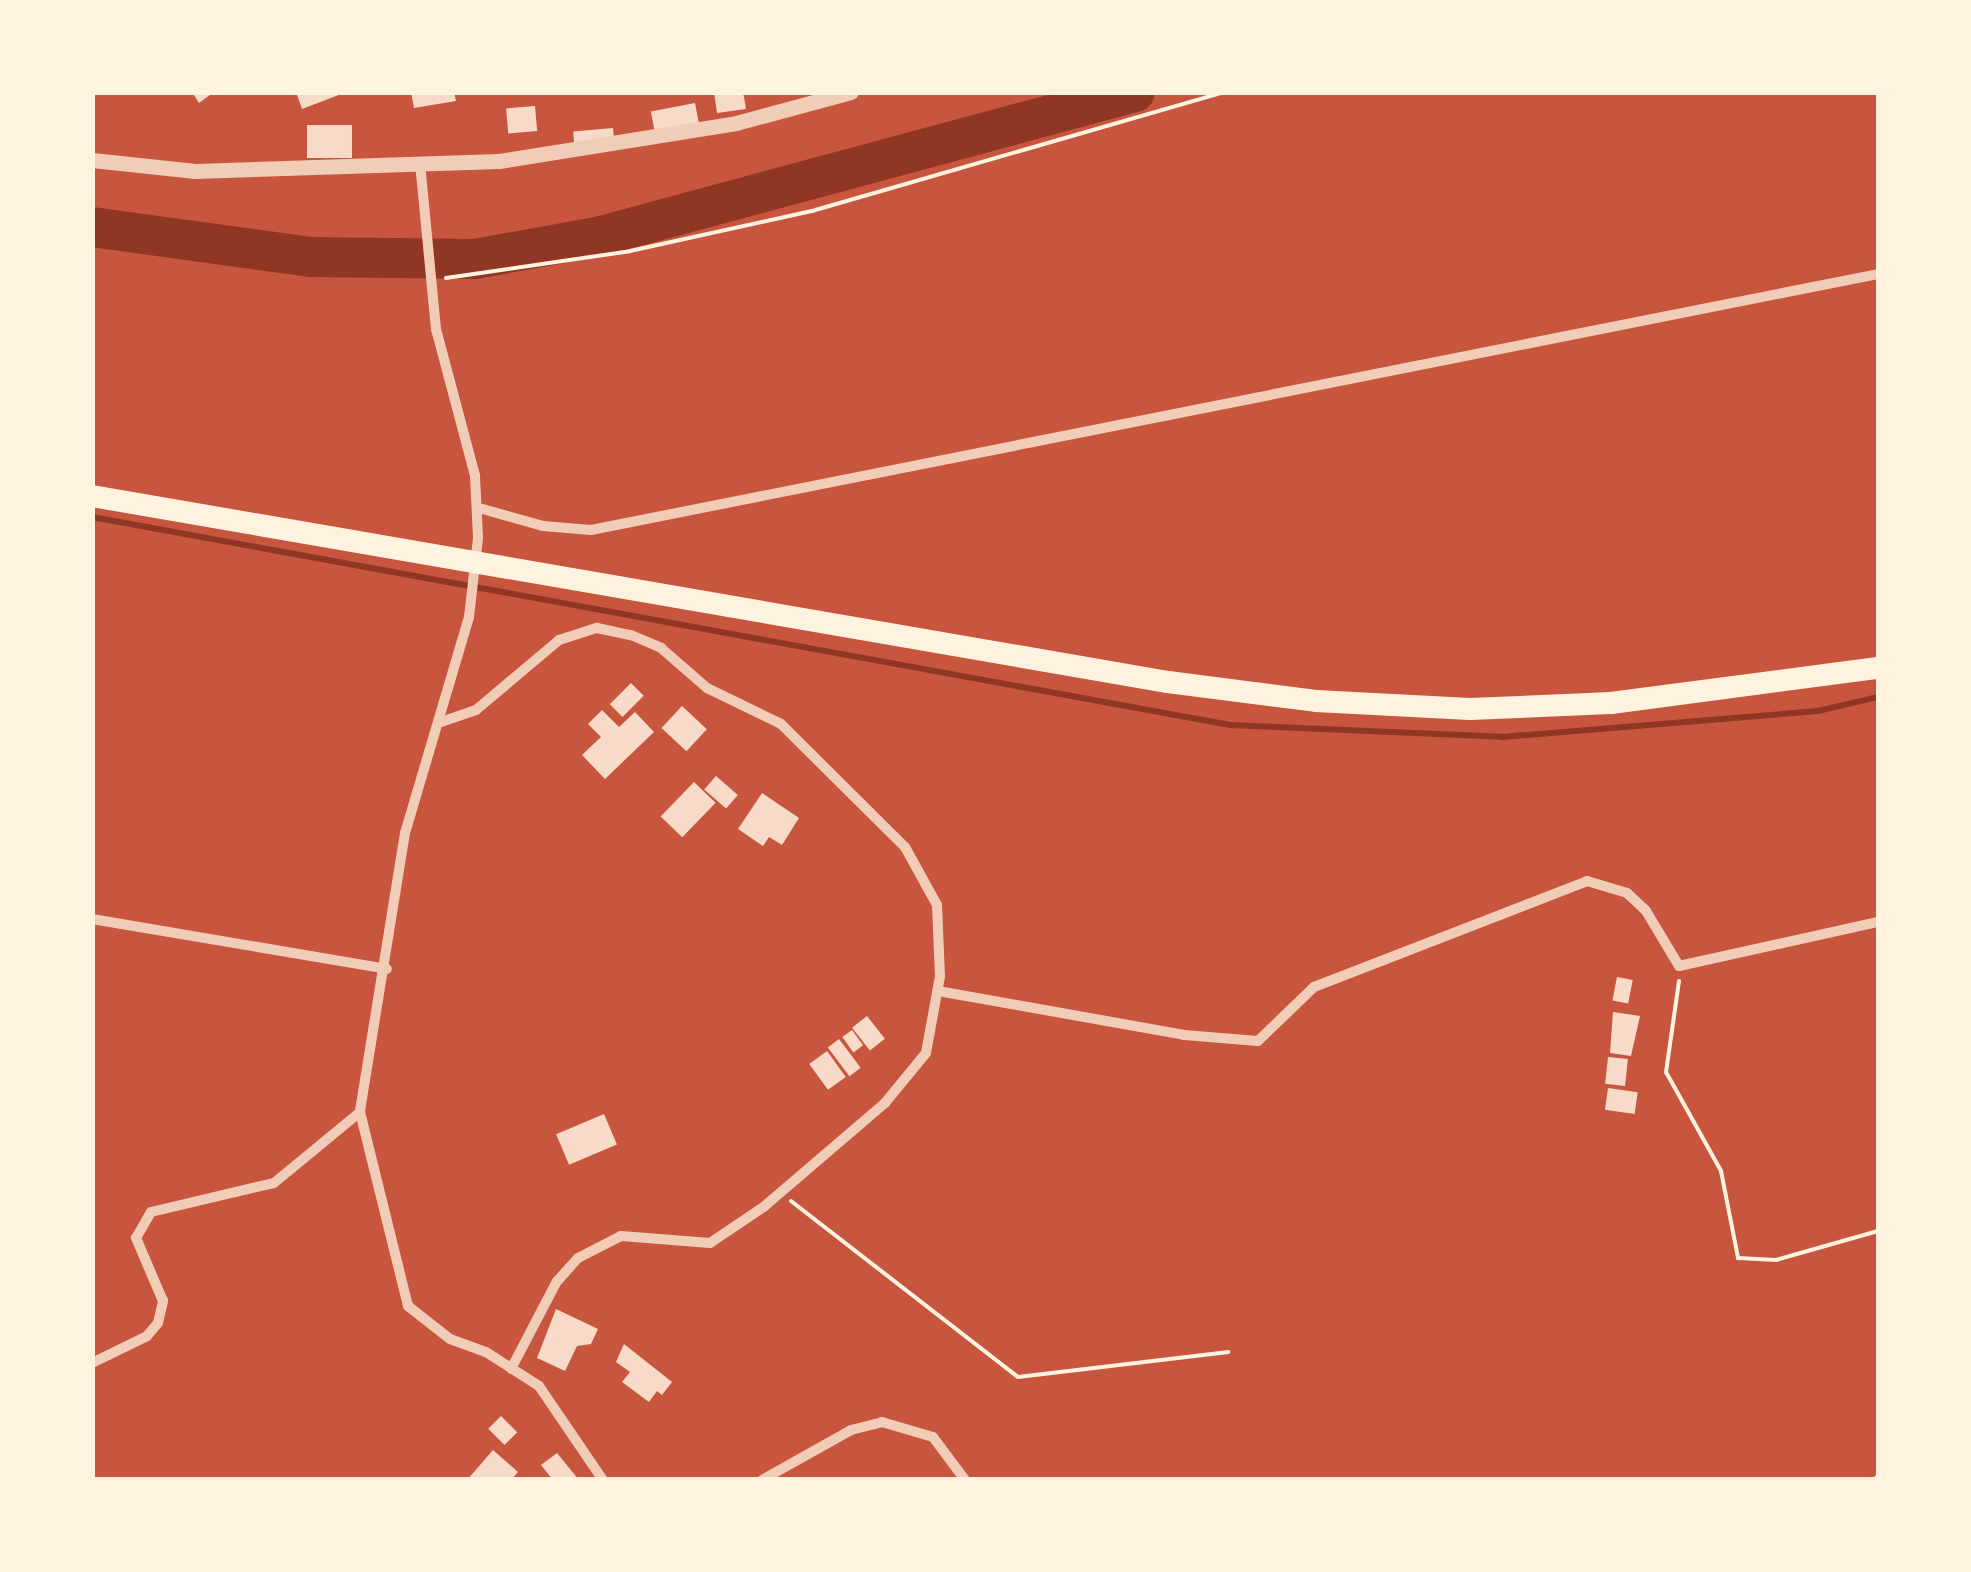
<!DOCTYPE html>
<style>
body{margin:0}
#map{position:relative;width:1971px;height:1572px;overflow:hidden;background:#c8553d;font-family:"DM Sans",sans-serif}
div>[style]{position:absolute}
.stream>*{height:6px;margin:-3px;padding:0 3px;transform-origin:3px;border-radius:3px;background:#8f3625}
.river>*{height:40px;margin:-20px;padding:0 20px;transform-origin:20px;border-radius:20px;background:#8f3625}
.building>*{inset:0;background:#f7dbc8;transform-origin:0 0}
.path>*{height:4px;margin:-2px;padding:0 2px;transform-origin:2px;border-radius:2px;background:#fff3e0}
.minor>*{height:10px;margin:-5px;padding:0 5px;transform-origin:5px;border-radius:5px;background:#f1ccb7}
.tertiary>*{height:15px;margin:-7.5px;padding:0 7.5px;transform-origin:7.5px;border-radius:7.5px;background:#f1ccb7}
.trunk>*{height:22px;margin:-11px;padding:0 11px;transform-origin:11px;border-radius:11px;background:#fff3e0}
span{translate:-50% -50%;white-space:nowrap;text-align:center;line-height:1.15;-webkit-text-stroke:8px #fff3e0;paint-order:stroke}
.frame{position:absolute;inset:0;border:95px solid #fff3e0;pointer-events:none}
</style>
<div id="map">
<div class="stream">
<i style="left:92px;top:517px;width:1157px;rotate:10.36deg"></i>
<i style="left:1230px;top:725px;width:272px;rotate:2.5deg"></i>
<i style="left:1502px;top:737px;width:317px;rotate:-4.7deg"></i>
<i style="left:1818px;top:711px;width:62px;rotate:-13.1deg"></i>
</div>
<div class="river">
<i style="left:92px;top:227px;width:221px;rotate:7.8deg"></i>
<i style="left:311px;top:257px;width:164px;rotate:0.7deg"></i>
<i style="left:475px;top:259px;width:128px;rotate:-10.3deg"></i>
<i style="left:601px;top:236px;width:553px;rotate:-15.09deg"></i>
</div>
<div class="building">
<i style="clip-path:polygon(192px 92px,214px 92px,199px 103px)"></i>
<i style="clip-path:polygon(296px 92px,344px 92px,344px 93px,302px 109px)"></i>
<i style="clip-path:polygon(411px 92px,454px 92px,456px 101px,414px 108px)"></i>
<i style="clip-path:polygon(714px 92px,743px 92px,746px 109px,717px 113px)"></i>
<i style="left:695px;top:103px;width:26px;height:45px;rotate:79deg"></i>
<i style="left:535px;top:106px;width:25px;height:29px;rotate:85deg"></i>
<i style="left:307px;top:125px;width:45px;height:33px"></i>
<i style="left:613px;top:128px;width:22px;height:40px;rotate:85deg"></i>
<i style="left:631px;top:683px;width:18px;height:30px;rotate:45deg"></i>
<i style="left:682px;top:706px;width:34px;height:30px;rotate:43deg"></i>
<i style="clip-path:polygon(602px 710px,619px 727px,635px 712px,654px 732px,605px 779px,582px 755px,601px 737px,588px 724px)"></i>
<i style="left:716px;top:776px;width:29px;height:18px;rotate:41deg"></i>
<i style="left:694px;top:782px;width:30px;height:48px;rotate:44deg"></i>
<i style="clip-path:polygon(762px 793px,799px 818px,782px 845px,769px 837px,763px 846px,738px 829px)"></i>
<i style="left:1617px;top:977px;width:16px;height:24px;rotate:11deg"></i>
<i style="clip-path:polygon(1613px 1012px,1640px 1016px,1631px 1056px,1610px 1053px)"></i>
<i style="left:867px;top:1016px;width:29px;height:19px;rotate:52deg"></i>
<i style="left:852px;top:1030px;width:19px;height:12px;rotate:54deg"></i>
<i style="left:839px;top:1039px;width:36px;height:14px;rotate:53deg"></i>
<i style="left:827px;top:1051px;width:32px;height:22px;rotate:54deg"></i>
<i style="left:1608px;top:1057px;width:20px;height:27px;rotate:6deg"></i>
<i style="left:1608px;top:1088px;width:30px;height:22px;rotate:8deg"></i>
<i style="left:604px;top:1114px;width:33px;height:52px;rotate:67deg"></i>
<i style="clip-path:polygon(556px 1309px,598px 1329px,591px 1344px,577px 1346px,565px 1371px,537px 1358px)"></i>
<i style="clip-path:polygon(624px 1344px,672px 1382px,662px 1395px,657px 1391px,649px 1402px,622px 1382px,630px 1372px,616px 1362px)"></i>
<i style="left:501px;top:1416px;width:23px;height:18px;rotate:45deg"></i>
<i style="clip-path:polygon(493px 1450px,518px 1472px,511px 1480px,467px 1480px)"></i>
<i style="clip-path:polygon(557px 1453px,579px 1480px,553px 1480px,541px 1465px)"></i>
</div>
<div class="path">
<i style="left:446px;top:278px;width:186px;rotate:-8.3deg"></i>
<i style="left:630px;top:251px;width:186px;rotate:-12.4deg"></i>
<i style="left:812px;top:211px;width:428px;rotate:-16.1deg"></i>
<i style="left:1679px;top:981px;width:92px;rotate:98.1deg"></i>
<i style="left:1666px;top:1072px;width:113px;rotate:60.9deg"></i>
<i style="left:1721px;top:1171px;width:89px;rotate:78.9deg"></i>
<i style="left:1738px;top:1258px;width:38px;rotate:3deg"></i>
<i style="left:1776px;top:1260px;width:106px;rotate:-15.9deg"></i>
<i style="left:791px;top:1201px;width:287px;rotate:37.8deg"></i>
<i style="left:1018px;top:1377px;width:212px;rotate:-6.8deg"></i>
<i style="left:1874px;top:1480px;width:6px;rotate:-45deg"></i>
</div>
<div class="minor">
<i style="left:420px;top:163px;width:167px;rotate:84.5deg"></i>
<i style="left:436px;top:329px;width:152px;rotate:75.1deg"></i>
<i style="left:475px;top:476px;width:62px;rotate:87.2deg"></i>
<i style="left:478px;top:538px;width:80px;rotate:96.5deg"></i>
<i style="left:469px;top:617px;width:225px;rotate:106.5deg"></i>
<i style="left:405px;top:833px;width:283px;rotate:99.2deg"></i>
<i style="left:360px;top:1112px;width:200px;rotate:76.1deg"></i>
<i style="left:408px;top:1306px;width:53px;rotate:38.2deg"></i>
<i style="left:450px;top:1339px;width:38px;rotate:20deg"></i>
<i style="left:486px;top:1352px;width:63px;rotate:32.7deg"></i>
<i style="left:539px;top:1386px;width:114px;rotate:55.8deg"></i>
<i style="left:479px;top:508px;width:66px;rotate:15.7deg"></i>
<i style="left:543px;top:526px;width:48px;rotate:4.8deg"></i>
<i style="left:591px;top:530px;width:1312px;rotate:-11.25deg"></i>
<i style="left:441px;top:722px;width:37px;rotate:-19deg"></i>
<i style="left:476px;top:710px;width:109px;rotate:-40.1deg"></i>
<i style="left:559px;top:640px;width:40px;rotate:-18deg"></i>
<i style="left:597px;top:628px;width:35px;rotate:12deg"></i>
<i style="left:631px;top:635px;width:33px;rotate:23deg"></i>
<i style="left:661px;top:648px;width:61px;rotate:41deg"></i>
<i style="left:707px;top:688px;width:82px;rotate:25.9deg"></i>
<i style="left:781px;top:724px;width:175px;rotate:44.8deg"></i>
<i style="left:905px;top:847px;width:66px;rotate:61.1deg"></i>
<i style="left:937px;top:905px;width:71px;rotate:87.6deg"></i>
<i style="left:940px;top:976px;width:78px;rotate:100.3deg"></i>
<i style="left:926px;top:1053px;width:65px;rotate:129.4deg"></i>
<i style="left:885px;top:1103px;width:158px;rotate:139.4deg"></i>
<i style="left:765px;top:1206px;width:66px;rotate:146.1deg"></i>
<i style="left:710px;top:1243px;width:89px;rotate:-175.5deg"></i>
<i style="left:621px;top:1236px;width:48px;rotate:152.9deg"></i>
<i style="left:578px;top:1258px;width:31px;rotate:132deg"></i>
<i style="left:557px;top:1281px;width:99px;rotate:117.6deg"></i>
<i style="left:92px;top:919px;width:299px;rotate:9.6deg"></i>
<i style="left:938px;top:991px;width:250px;rotate:10.1deg"></i>
<i style="left:1184px;top:1035px;width:74px;rotate:4.6deg"></i>
<i style="left:1258px;top:1041px;width:78px;rotate:-44deg"></i>
<i style="left:1314px;top:987px;width:293px;rotate:-21.2deg"></i>
<i style="left:1587px;top:881px;width:42px;rotate:16.7deg"></i>
<i style="left:1627px;top:893px;width:26px;rotate:43deg"></i>
<i style="left:1646px;top:911px;width:64px;rotate:59deg"></i>
<i style="left:1679px;top:966px;width:204px;rotate:-12.5deg"></i>
<i style="left:92px;top:1363px;width:61px;rotate:-26.1deg"></i>
<i style="left:147px;top:1336px;width:17px;rotate:-50deg"></i>
<i style="left:158px;top:1323px;width:23px;rotate:-77deg"></i>
<i style="left:163px;top:1301px;width:69px;rotate:-113.2deg"></i>
<i style="left:136px;top:1238px;width:30px;rotate:-60deg"></i>
<i style="left:151px;top:1212px;width:126px;rotate:-13.3deg"></i>
<i style="left:274px;top:1183px;width:112px;rotate:-39.5deg"></i>
<i style="left:762px;top:1480px;width:102px;rotate:-29.3deg"></i>
<i style="left:851px;top:1430px;width:32px;rotate:-14deg"></i>
<i style="left:882px;top:1422px;width:53px;rotate:16.4deg"></i>
<i style="left:933px;top:1437px;width:54px;rotate:53.3deg"></i>
</div>
<div class="tertiary">
<i style="left:92px;top:160px;width:104px;rotate:6.1deg"></i>
<i style="left:195px;top:171px;width:304px;rotate:-1.9deg"></i>
<i style="left:499px;top:161px;width:240px;rotate:-9.1deg"></i>
<i style="left:736px;top:123px;width:119px;rotate:-15.1deg"></i>
</div>
<div class="trunk">
<i style="left:92px;top:496px;width:1092px;rotate:9.81deg"></i>
<i style="left:1168px;top:682px;width:149px;rotate:7.3deg"></i>
<i style="left:1316px;top:701px;width:154px;rotate:3deg"></i>
<i style="left:1470px;top:709px;width:141px;rotate:-2.4deg"></i>
<i style="left:1611px;top:703px;width:269px;rotate:-7.5deg"></i>
</div>
<div class="frame"></div>
</div>
